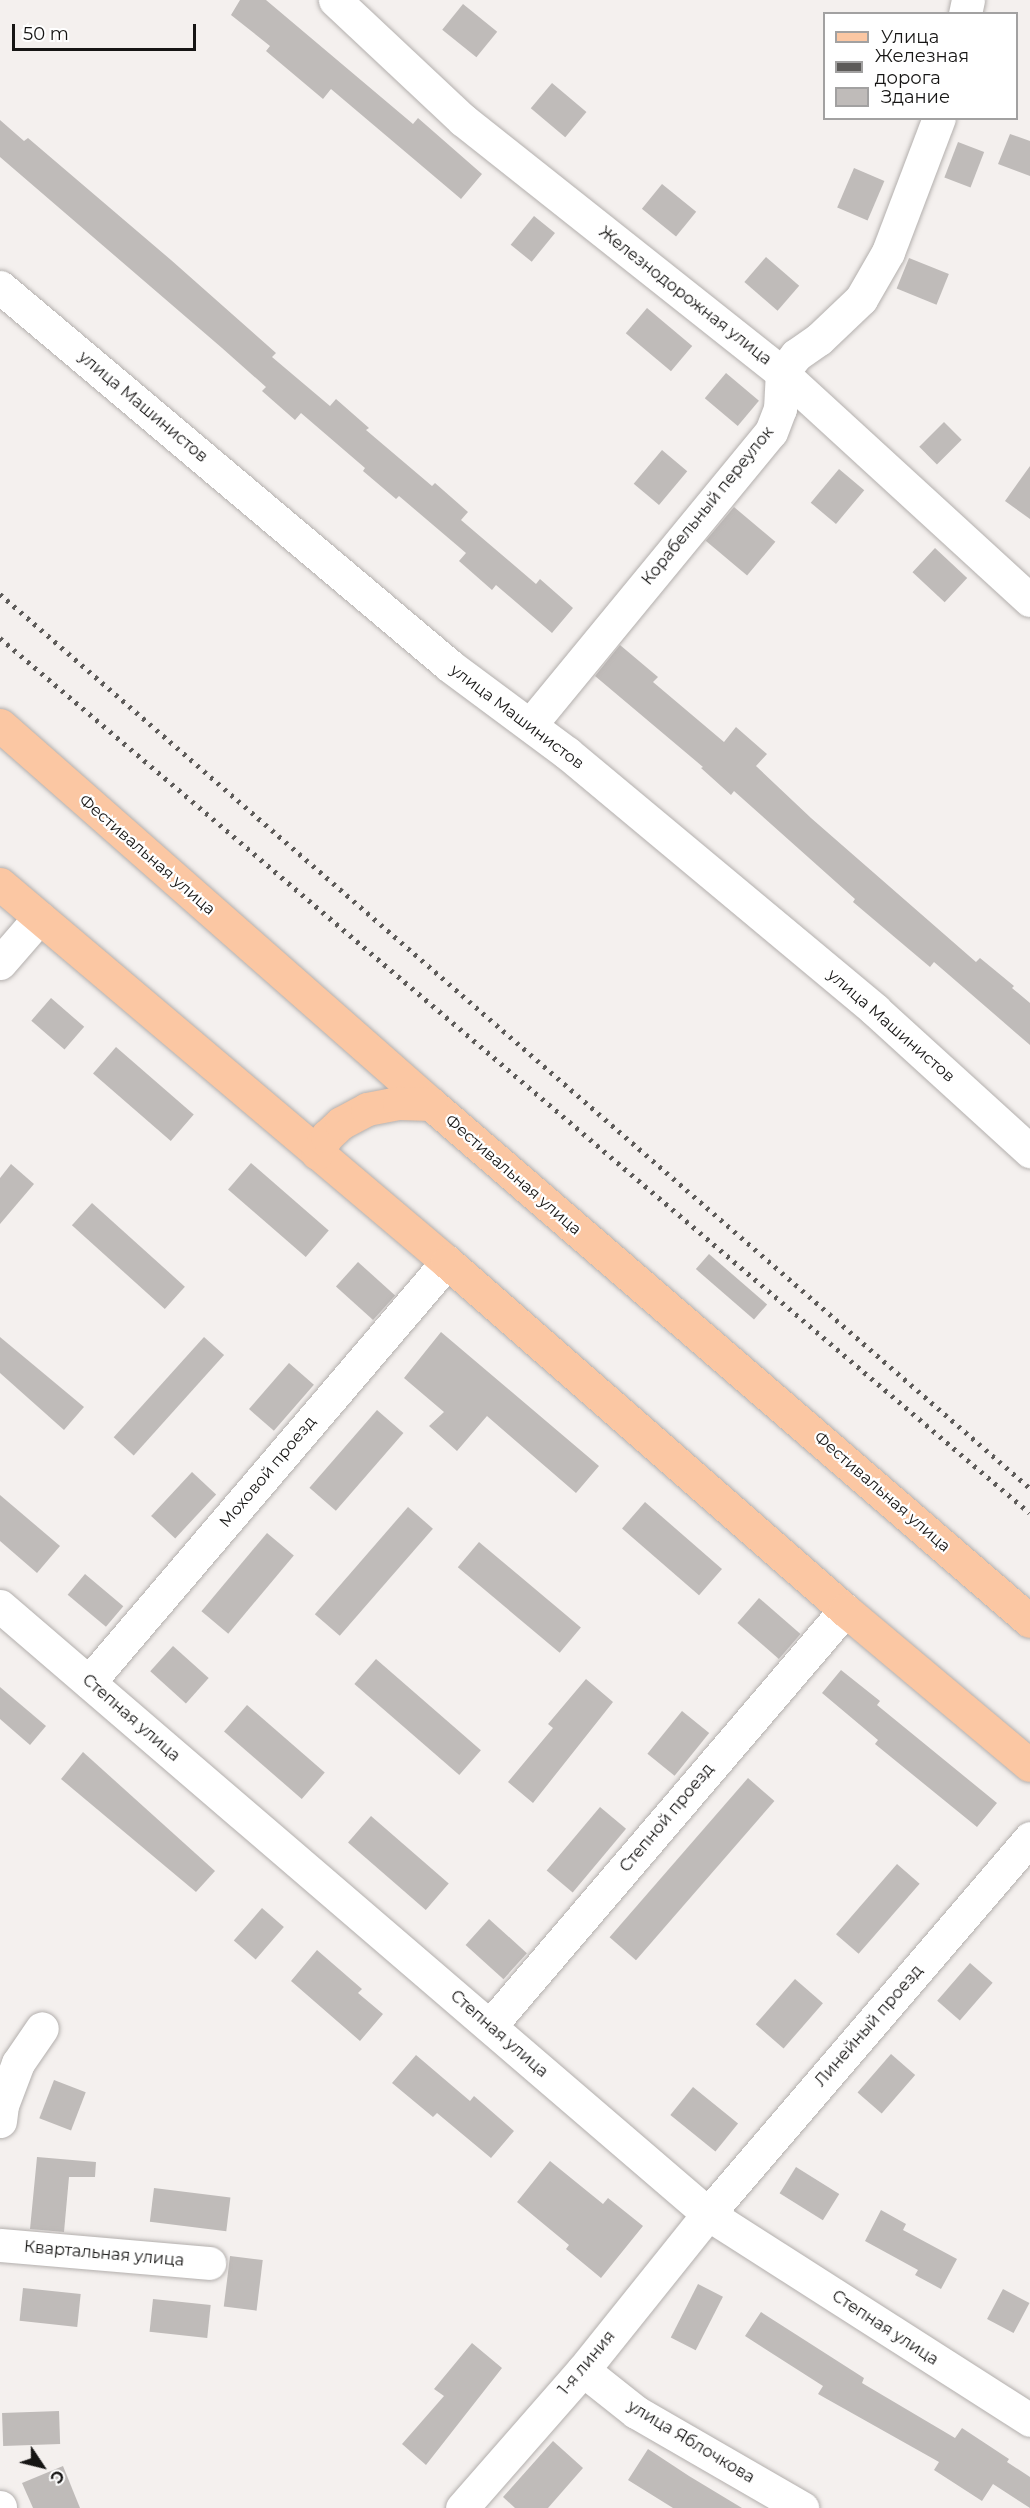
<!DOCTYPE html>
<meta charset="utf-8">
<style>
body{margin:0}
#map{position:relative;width:1030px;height:2508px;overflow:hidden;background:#f4f0ee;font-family:Montserrat,sans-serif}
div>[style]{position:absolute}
.building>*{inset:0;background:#bfbbb9;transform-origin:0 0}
.roads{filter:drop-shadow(0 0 2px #b3afad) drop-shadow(0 0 2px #b3afad)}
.minor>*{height:33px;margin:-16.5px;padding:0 16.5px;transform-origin:16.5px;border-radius:16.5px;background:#fff}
.major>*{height:33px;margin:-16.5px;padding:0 16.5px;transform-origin:16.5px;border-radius:16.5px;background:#fbc7a3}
.rail>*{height:4.5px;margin-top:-2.25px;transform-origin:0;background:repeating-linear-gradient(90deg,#5d5b59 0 3px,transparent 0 9px)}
span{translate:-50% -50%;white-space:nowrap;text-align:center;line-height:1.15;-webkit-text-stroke:4.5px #fff;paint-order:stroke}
.street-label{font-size:16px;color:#161514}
.legend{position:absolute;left:823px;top:12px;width:195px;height:108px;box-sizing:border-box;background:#fff;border:2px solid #a2a1a1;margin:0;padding:8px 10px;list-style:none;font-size:18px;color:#161514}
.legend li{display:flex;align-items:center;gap:12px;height:30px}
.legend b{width:30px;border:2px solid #a2a1a1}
.north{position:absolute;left:12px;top:2436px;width:60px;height:60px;-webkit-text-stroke:4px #fff;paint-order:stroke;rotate:125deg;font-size:16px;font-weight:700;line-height:24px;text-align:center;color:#161514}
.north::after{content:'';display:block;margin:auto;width:21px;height:27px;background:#161514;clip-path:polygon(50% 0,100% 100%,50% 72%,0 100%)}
.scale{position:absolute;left:12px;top:24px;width:184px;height:27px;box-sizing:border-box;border:3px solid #161514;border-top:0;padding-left:8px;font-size:18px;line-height:21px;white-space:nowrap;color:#161514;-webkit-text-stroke:4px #fff;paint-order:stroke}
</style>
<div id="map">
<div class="building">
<i style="clip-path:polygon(240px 0,266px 0,413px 124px,418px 118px,482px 174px,461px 199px,331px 89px,323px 99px,266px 51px,270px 46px,231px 15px)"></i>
<i style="left:463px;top:4px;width:44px;height:33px;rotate:39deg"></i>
<i style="left:552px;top:83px;width:45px;height:33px;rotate:40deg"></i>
<i style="clip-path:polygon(0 120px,24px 141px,28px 138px,171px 260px,276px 353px,272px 357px,330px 406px,336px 399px,369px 428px,366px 430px,432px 486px,435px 483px,468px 512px,461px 520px,536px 584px,540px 579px,573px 608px,552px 633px,496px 585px,492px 590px,459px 561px,466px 553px,399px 496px,396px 499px,363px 471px,365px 468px,301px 413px,295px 420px,262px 391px,266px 387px,222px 348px,0 157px)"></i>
<i style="clip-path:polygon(1010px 134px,1030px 141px,1030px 176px,998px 164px)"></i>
<i style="left:958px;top:142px;width:28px;height:38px;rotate:21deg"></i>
<i style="left:854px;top:168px;width:33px;height:43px;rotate:23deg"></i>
<i style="left:662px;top:184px;width:44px;height:32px;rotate:39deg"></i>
<i style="left:534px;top:216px;width:27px;height:37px;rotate:39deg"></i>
<i style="left:766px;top:257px;width:44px;height:33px;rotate:41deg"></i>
<i style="left:909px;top:258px;width:43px;height:33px;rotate:22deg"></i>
<i style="left:647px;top:308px;width:59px;height:33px;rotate:40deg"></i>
<i style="left:726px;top:373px;width:43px;height:33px;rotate:40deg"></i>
<i style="left:944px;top:422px;width:25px;height:35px;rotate:45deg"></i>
<i style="left:662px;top:450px;width:33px;height:44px;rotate:40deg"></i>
<i style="clip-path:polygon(1030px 466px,1030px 519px,1005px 501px)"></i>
<i style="left:839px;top:469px;width:33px;height:44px;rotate:40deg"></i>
<i style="left:734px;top:507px;width:54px;height:44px;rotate:40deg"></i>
<i style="left:935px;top:548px;width:44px;height:33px;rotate:43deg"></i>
<i style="clip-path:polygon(620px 645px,658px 677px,653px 682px,724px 742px,736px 727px,767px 754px,756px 766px,811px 818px,976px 962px,980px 958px,1014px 986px,1012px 988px,1030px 1003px,1030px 1045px,934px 962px,930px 967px,853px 902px,855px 899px,734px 791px,731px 795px,701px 768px,703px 767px,595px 676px)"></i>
<i style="left:51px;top:998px;width:44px;height:30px;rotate:41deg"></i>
<i style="left:116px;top:1047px;width:103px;height:35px;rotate:41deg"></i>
<i style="left:251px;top:1163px;width:103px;height:35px;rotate:41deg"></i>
<i style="clip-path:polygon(11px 1164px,34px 1184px,0 1224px,0 1178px)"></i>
<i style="left:92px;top:1203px;width:125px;height:30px;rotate:42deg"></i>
<i style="left:709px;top:1254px;width:77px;height:20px;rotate:41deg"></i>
<i style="left:358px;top:1262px;width:50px;height:33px;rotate:42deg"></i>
<i style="clip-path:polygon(441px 1332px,599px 1466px,576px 1493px,487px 1416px,457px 1451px,429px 1426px,444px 1412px,404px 1378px)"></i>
<i style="clip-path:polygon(0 1337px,84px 1407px,64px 1430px,0 1373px)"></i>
<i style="left:204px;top:1337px;width:27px;height:135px;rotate:42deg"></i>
<i style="left:289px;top:1363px;width:33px;height:61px;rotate:41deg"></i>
<i style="left:377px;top:1410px;width:35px;height:103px;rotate:41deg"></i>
<i style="left:192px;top:1472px;width:33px;height:60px;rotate:43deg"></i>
<i style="clip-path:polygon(0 1495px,60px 1546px,37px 1573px,0 1541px)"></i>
<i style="left:645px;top:1502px;width:102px;height:35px;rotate:41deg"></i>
<i style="left:408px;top:1507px;width:33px;height:142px;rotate:41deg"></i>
<i style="left:267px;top:1533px;width:35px;height:102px;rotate:40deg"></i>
<i style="left:479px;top:1542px;width:133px;height:33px;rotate:40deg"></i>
<i style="left:85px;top:1574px;width:50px;height:27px;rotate:40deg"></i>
<i style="left:759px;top:1598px;width:55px;height:33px;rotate:41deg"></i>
<i style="left:173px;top:1646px;width:48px;height:34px;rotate:42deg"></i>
<i style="left:376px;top:1659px;width:139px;height:33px;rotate:41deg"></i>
<i style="clip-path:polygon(841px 1670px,880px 1701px,877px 1705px,997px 1803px,977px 1827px,875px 1744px,878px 1740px,822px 1693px)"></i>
<i style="clip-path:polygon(586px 1679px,613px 1702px,533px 1803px,508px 1782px,553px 1728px,548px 1724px)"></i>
<i style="clip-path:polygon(0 1687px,46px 1726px,30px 1745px,0 1719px)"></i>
<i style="left:247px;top:1705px;width:103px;height:35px;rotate:41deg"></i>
<i style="left:682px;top:1711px;width:35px;height:55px;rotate:39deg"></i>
<i style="clip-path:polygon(83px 1752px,215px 1871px,196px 1892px,61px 1779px)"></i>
<i style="left:748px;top:1778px;width:35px;height:211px;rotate:41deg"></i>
<i style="left:600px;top:1807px;width:34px;height:83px;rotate:40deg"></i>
<i style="left:371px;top:1816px;width:103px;height:35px;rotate:41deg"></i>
<i style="left:897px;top:1864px;width:30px;height:93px;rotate:41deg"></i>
<i style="left:262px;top:1908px;width:29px;height:43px;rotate:41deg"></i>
<i style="left:489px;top:1919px;width:51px;height:35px;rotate:42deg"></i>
<i style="clip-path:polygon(317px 1950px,362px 1989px,358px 1993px,383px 2014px,360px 2041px,291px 1981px)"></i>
<i style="left:970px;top:1963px;width:30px;height:50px;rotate:41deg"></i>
<i style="left:795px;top:1979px;width:37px;height:60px;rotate:41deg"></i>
<i style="left:891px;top:2054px;width:32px;height:51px;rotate:41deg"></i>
<i style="clip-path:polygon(416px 2055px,470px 2101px,474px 2096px,514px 2131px,491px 2158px,437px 2113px,433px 2117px,392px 2083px)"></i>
<i style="left:54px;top:2080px;width:34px;height:41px;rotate:21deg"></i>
<i style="left:693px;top:2087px;width:58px;height:36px;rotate:39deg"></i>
<i style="clip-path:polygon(37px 2157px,96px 2162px,95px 2177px,69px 2177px,64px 2232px,30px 2229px)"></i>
<i style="clip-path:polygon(550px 2161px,603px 2204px,608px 2198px,643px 2226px,601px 2278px,566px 2249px,569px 2245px,517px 2202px)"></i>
<i style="left:796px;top:2167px;width:51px;height:31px;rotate:32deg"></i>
<i style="left:154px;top:2188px;width:77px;height:34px;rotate:7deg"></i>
<i style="clip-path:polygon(881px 2210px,906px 2224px,903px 2230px,957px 2259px,941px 2289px,915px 2275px,918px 2270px,865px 2241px)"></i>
<i style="left:230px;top:2256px;width:33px;height:51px;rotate:7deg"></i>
<i style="left:698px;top:2284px;width:28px;height:60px;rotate:27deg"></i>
<i style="left:23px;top:2288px;width:58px;height:33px;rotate:6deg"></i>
<i style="left:1003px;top:2289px;width:30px;height:34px;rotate:28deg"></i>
<i style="left:153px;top:2299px;width:58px;height:33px;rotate:6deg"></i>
<i style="clip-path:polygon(761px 2312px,864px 2378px,862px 2383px,955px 2438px,962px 2428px,1009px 2459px,1007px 2462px,1030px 2477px,1030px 2508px,993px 2484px,982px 2501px,934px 2470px,939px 2462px,818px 2394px,823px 2386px,745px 2336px)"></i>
<i style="clip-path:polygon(472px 2343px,502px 2368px,426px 2465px,402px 2444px,444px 2396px,434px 2389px)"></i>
<i style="left:59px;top:2411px;width:33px;height:57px;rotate:88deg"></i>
<i style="clip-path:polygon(553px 2441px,583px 2468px,548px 2508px,515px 2508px,503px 2497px)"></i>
<i style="clip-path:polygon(648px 2449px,689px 2476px,742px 2508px,673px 2508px,628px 2480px)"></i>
<i style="clip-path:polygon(63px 2466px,80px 2508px,33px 2508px,22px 2483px)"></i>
</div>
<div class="roads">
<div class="minor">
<i style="left:335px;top:0;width:175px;rotate:43.2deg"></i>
<i style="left:463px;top:120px;width:407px;rotate:38.4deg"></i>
<i style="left:782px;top:373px;width:336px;rotate:42.5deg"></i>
<i style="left:965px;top:14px;width:14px;rotate:-78deg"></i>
<i style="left:0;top:287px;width:588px;rotate:40.1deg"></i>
<i style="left:450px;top:666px;width:146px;rotate:36.6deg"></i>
<i style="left:567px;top:753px;width:401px;rotate:39.8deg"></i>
<i style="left:875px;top:1010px;width:210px;rotate:42.3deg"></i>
<i style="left:530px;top:725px;width:379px;rotate:-50.6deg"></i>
<i style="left:771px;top:432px;width:25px;rotate:-69deg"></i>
<i style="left:780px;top:409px;width:36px;rotate:-87deg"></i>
<i style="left:782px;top:373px;width:23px;rotate:-52deg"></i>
<i style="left:796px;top:355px;width:28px;rotate:-35deg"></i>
<i style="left:819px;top:339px;width:58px;rotate:-43.6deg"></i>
<i style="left:861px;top:299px;width:54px;rotate:-60.1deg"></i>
<i style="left:888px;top:252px;width:143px;rotate:-69.2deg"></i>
<i style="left:0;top:963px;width:60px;rotate:-49.1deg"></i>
<i style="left:0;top:1606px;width:933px;rotate:40.65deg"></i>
<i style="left:708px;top:2214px;width:382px;rotate:32.6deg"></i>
<i style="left:89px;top:1682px;width:552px;rotate:-49.56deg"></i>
<i style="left:490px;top:2026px;width:547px;rotate:-49.52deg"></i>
<i style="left:0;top:2121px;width:16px;rotate:-83deg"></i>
<i style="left:2px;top:2105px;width:45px;rotate:-69.1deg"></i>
<i style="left:18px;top:2063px;width:42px;rotate:-55.6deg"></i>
<i style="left:0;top:2245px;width:210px;rotate:4.9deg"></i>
<i style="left:583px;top:2370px;width:68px;rotate:38.4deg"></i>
<i style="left:636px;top:2412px;width:192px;rotate:30deg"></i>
<i style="left:0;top:2507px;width:1px;rotate:90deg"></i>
<i style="left:462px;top:2508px;width:184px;rotate:-48.8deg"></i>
<i style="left:583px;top:2370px;width:200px;rotate:-51.3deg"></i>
<i style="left:708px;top:2214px;width:495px;rotate:-49.4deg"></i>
</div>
<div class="major">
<i style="left:0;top:725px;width:574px;rotate:41.33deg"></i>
<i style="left:431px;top:1104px;width:791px;rotate:40.8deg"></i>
<i style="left:0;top:884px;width:585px;rotate:40.22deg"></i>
<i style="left:447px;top:1262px;width:529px;rotate:41.17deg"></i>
<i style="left:845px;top:1610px;width:241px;rotate:40deg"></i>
<i style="left:317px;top:1153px;width:20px;rotate:-60deg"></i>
<i style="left:327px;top:1136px;width:19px;rotate:-43deg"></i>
<i style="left:341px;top:1123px;width:30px;rotate:-28deg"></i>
<i style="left:367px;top:1109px;width:33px;rotate:-11deg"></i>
<i style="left:399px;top:1103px;width:32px;rotate:2deg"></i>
</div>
</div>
<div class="rail">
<i style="left:0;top:594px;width:1364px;rotate:40.96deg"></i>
<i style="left:0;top:638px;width:1351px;rotate:40.35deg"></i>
</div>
<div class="street-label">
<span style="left:685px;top:296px;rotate:38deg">Железнодорожная улица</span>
<span style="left:143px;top:407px;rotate:40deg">улица Машинистов</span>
<span style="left:708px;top:506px;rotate:-51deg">Корабельный переулок</span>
<span style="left:517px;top:717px;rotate:37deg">улица Машинистов</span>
<span style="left:147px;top:855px;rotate:41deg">Фестивальная улица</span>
<span style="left:891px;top:1026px;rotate:41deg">улица Машинистов</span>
<span style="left:513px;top:1175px;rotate:41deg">Фестивальная улица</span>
<span style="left:268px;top:1472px;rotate:-50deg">Моховой проезд</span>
<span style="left:882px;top:1492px;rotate:41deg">Фестивальная улица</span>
<span style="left:131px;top:1718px;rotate:41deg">Степная улица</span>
<span style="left:667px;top:1818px;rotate:-50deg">Степной проезд</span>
<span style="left:869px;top:2026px;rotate:-49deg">Линейный проезд</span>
<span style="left:499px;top:2034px;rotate:41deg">Степная улица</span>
<span style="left:104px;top:2254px;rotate:5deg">Квартальная улица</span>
<span style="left:885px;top:2328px;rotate:33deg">Степная улица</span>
<span style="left:587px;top:2363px;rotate:-50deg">1-я линия</span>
<span style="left:691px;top:2442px;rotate:31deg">улица Яблочкова</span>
</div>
<ul class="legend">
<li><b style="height:8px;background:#fbc7a3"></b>Улица</li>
<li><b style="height:8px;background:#5d5b59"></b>Железная дорога</li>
<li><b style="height:16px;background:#bfbbb9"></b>Здание</li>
</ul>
<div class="north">С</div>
<div class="scale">50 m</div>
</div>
